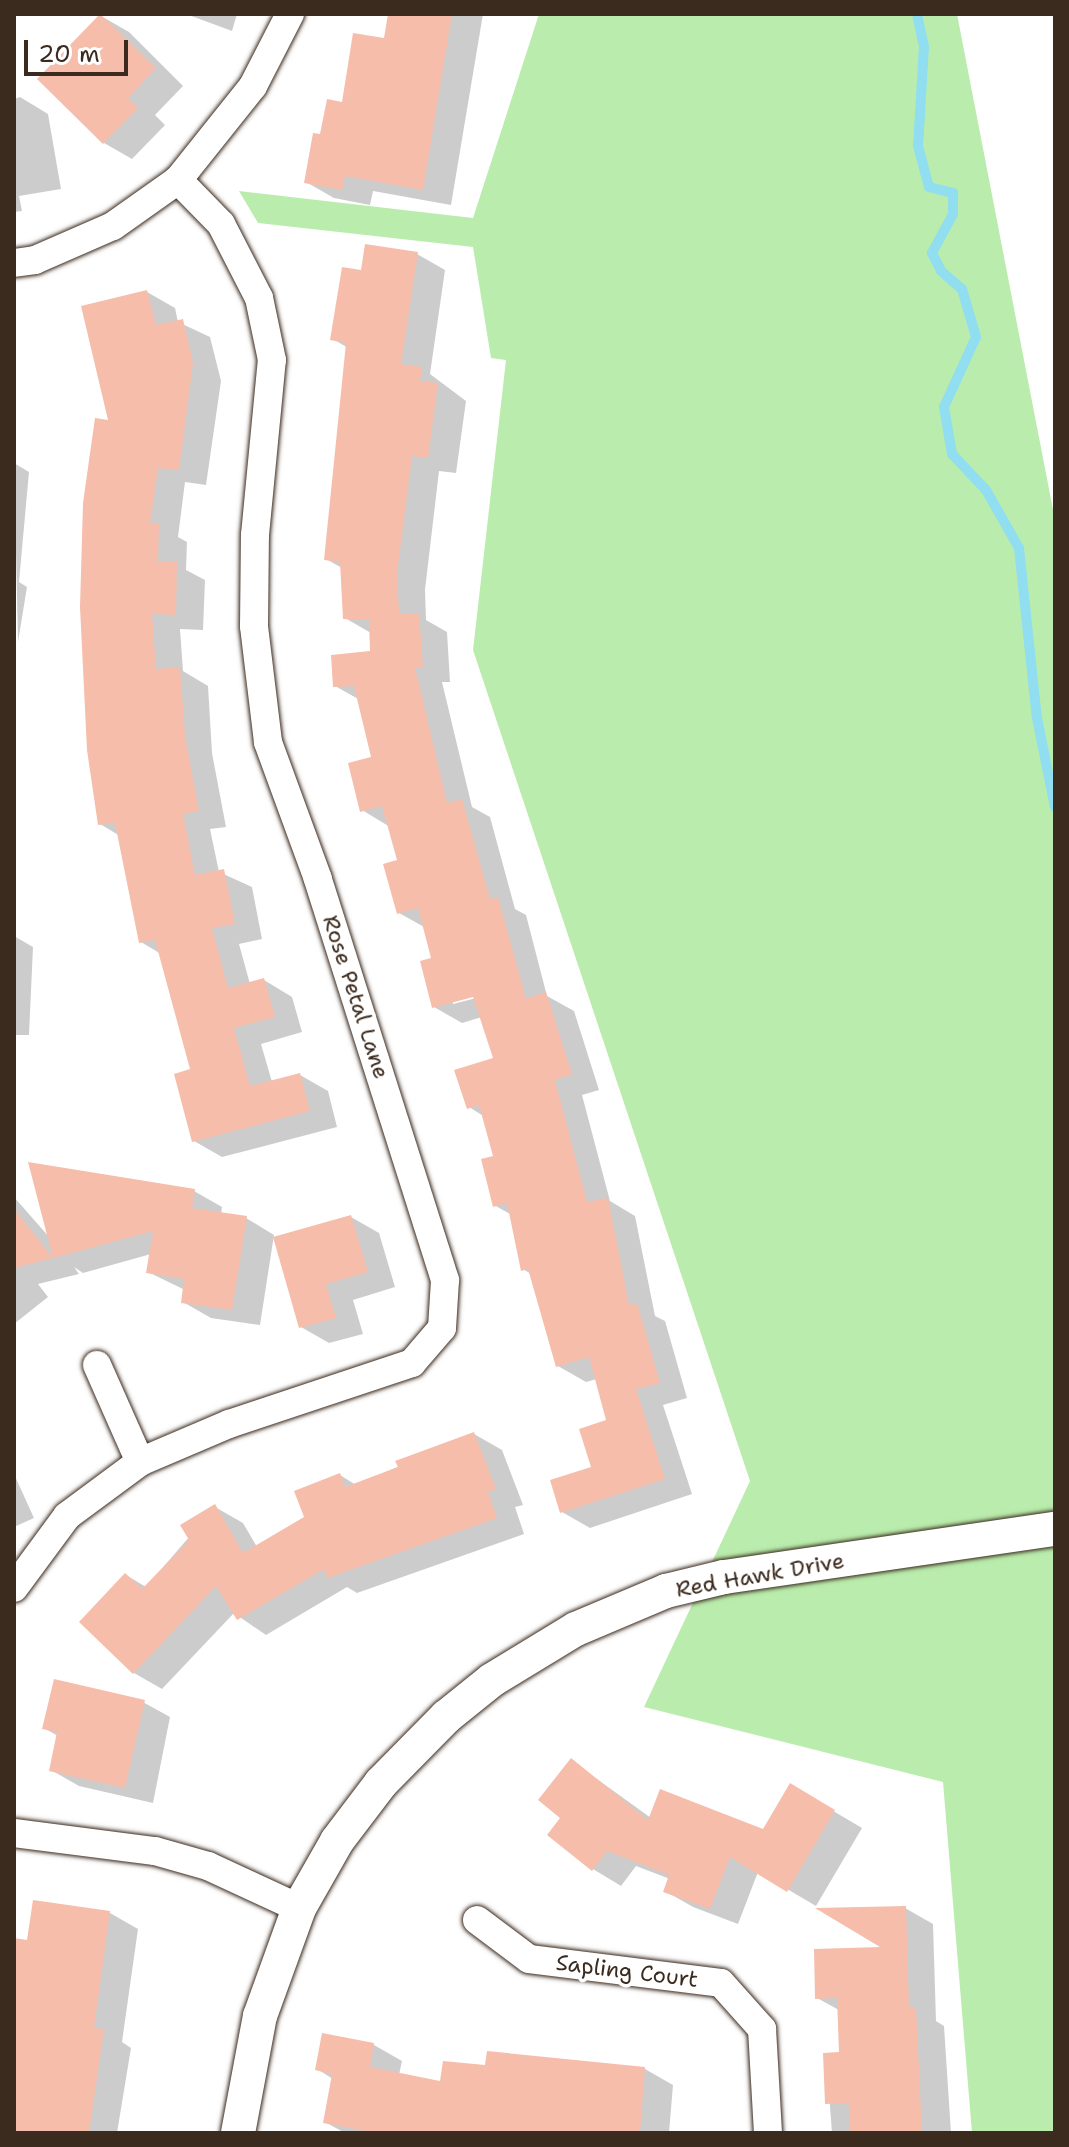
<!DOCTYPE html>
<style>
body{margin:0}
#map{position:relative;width:1069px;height:2147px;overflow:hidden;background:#fff;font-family:"Shantell Sans",sans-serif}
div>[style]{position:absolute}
.green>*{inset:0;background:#baedad}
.shadow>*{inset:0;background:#0003}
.stream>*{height:10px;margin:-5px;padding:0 5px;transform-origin:5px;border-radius:5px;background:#90deef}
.building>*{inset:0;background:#f6bdab}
.roads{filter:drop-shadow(0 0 2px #3b2a1e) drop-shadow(0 0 2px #3b2a1e)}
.minor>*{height:28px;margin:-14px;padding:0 14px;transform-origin:14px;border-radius:14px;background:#fff}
.tertiary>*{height:34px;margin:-17px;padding:0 17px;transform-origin:17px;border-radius:17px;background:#fff}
span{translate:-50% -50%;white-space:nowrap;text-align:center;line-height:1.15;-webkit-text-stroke:7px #fff;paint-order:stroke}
.street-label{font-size:22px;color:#3b2a1e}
.frame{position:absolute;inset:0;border:16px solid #3b2a1e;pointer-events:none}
.scale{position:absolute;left:24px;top:40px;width:104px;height:36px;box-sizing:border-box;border:4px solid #3b2a1e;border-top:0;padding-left:10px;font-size:24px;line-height:28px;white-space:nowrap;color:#3b2a1e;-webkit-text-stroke:6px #fff;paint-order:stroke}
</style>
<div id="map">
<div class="green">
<i style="clip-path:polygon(539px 14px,957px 14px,1055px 520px,1055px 2133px,972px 2133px,943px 1782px,644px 1707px,750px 1481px,473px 650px,506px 360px,491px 358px,473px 247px,258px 223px,239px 191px,473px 218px)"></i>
</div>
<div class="shadow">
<i style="clip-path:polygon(186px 14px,237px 14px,232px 31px)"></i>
<i style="clip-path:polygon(390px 14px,483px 14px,451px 205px,373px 191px,370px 205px,334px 198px,306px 182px,321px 136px,386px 40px)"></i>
<i style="clip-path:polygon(101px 16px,129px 32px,183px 86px,155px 115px,165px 125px,132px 159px,104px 143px)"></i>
<i style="clip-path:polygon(20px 97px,48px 114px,61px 189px,19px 196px,22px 211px,14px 212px,14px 99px)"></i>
<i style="clip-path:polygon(evenodd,417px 254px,445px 270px,430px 374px,466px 401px,456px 473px,439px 471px,425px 590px,426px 620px,447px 632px,450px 682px,442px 682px,472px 807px,490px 817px,515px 909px,526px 915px,547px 996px,574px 1011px,599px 1090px,582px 1095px,610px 1201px,635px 1216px,655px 1316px,665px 1321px,687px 1398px,663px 1405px,692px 1494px,590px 1528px,562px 1512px,594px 1468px,608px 1421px,597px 1379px,586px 1382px,558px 1366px,531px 1274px,523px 1269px,510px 1214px,494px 1205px,495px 1158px,485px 1117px,469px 1107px,495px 1059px,482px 1017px,462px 1023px,434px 1007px,434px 959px,426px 928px,399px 913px,400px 862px,390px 827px,362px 810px,374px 758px,360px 700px,335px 686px,372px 653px,371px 633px,345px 618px,342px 568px,326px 559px,348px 348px,333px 339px,363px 273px,417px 254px,483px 992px,484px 996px,453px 1004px,453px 1000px,483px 992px)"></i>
<i style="clip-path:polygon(147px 292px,175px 308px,178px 322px,210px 337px,221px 381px,206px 485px,185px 482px,178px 537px,187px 542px,186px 570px,205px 580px,203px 630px,180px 629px,183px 671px,208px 686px,212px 753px,226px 827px,210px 829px,219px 872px,252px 887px,262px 939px,239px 944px,250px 984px,264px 980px,292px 997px,302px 1032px,261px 1044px,272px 1082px,300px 1075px,328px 1091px,337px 1127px,222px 1157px,194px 1141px,193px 1071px,161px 954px,141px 942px,120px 836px,100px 824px,111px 422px)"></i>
<i style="clip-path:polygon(14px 463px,29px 472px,19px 582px,27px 587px,18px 642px)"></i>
<i style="clip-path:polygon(14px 936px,33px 947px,29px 1035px,14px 1035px)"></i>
<i style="clip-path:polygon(194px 1191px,222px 1207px,221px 1215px,246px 1218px,274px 1235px,260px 1325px,211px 1318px,183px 1302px,185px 1290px,148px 1272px,151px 1254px,83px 1273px,74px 1267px,79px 1274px,38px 1284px,48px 1297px,14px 1324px,14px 1197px,50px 1238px)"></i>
<i style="clip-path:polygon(351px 1217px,379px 1233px,395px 1287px,353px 1300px,363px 1334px,329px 1343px,301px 1327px)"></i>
<i style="clip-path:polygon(474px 1434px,502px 1450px,523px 1505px,515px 1507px,524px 1534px,357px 1593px,347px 1587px,266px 1635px,234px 1613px,162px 1689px,134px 1673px,82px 1622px,126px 1575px,146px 1587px,215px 1507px,243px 1523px,257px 1547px,306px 1517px,340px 1475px,356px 1485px)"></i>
<i style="clip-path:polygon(14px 1474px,34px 1518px,14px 1527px)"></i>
<i style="clip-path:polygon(141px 1701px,170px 1717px,153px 1803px,79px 1786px,51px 1770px,58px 1736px,44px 1728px)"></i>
<i style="clip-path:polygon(572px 1761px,651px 1818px,764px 1831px,791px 1786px,862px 1828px,816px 1906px,758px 1872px,738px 1924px,693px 1907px,665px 1891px,670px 1879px,636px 1866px,621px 1886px,593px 1869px,562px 1818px)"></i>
<i style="clip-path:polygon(35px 1902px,110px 1913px,138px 1929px,122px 2042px,131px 2048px,117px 2133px,14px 2133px,14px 1940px,29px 1942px)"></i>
<i style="clip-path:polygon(905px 1908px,933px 1924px,936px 2021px,944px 2026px,951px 2133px,832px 2133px,826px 2054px,841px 2054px,839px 2010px,817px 1998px,886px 1948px)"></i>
<i style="clip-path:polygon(374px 2045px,402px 2061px,399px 2075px,442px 2084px,486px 2068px,645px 2069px,673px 2085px,669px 2133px,345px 2133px,325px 2122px,333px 2079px,317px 2069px)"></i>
</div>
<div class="stream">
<i style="left:917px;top:14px;width:33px;rotate:78deg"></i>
<i style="left:924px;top:46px;width:100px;rotate:93.4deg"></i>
<i style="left:918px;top:146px;width:42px;rotate:75deg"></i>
<i style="left:929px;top:187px;width:25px;rotate:14deg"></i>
<i style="left:953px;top:193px;width:21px;rotate:90deg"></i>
<i style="left:953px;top:214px;width:44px;rotate:118.3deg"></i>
<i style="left:932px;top:253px;width:20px;rotate:63deg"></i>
<i style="left:941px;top:271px;width:28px;rotate:41deg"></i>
<i style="left:962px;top:289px;width:50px;rotate:73.7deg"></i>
<i style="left:976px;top:337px;width:77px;rotate:114.6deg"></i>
<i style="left:944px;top:407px;width:48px;rotate:80.3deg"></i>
<i style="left:952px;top:454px;width:50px;rotate:46.6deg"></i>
<i style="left:986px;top:490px;width:67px;rotate:60.4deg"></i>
<i style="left:1019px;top:548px;width:171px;rotate:84deg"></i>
<i style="left:1037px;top:718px;width:91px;rotate:78.6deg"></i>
</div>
<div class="building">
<i style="clip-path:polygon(100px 14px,156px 68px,128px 98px,138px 108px,103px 144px,37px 79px)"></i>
<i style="clip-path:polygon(388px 14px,452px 14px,423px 190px,345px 176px,342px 190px,304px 183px,313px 133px,320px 134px,327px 99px,342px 102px,353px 33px,384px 38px)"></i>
<i style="clip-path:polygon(365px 244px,418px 252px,401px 364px,422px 367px,420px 381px,438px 383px,428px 458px,412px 456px,397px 573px,399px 614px,419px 613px,423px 667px,415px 667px,447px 803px,462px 799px,490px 899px,498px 897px,526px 999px,546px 992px,572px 1074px,555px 1080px,587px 1202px,608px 1198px,629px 1305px,637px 1303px,660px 1383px,636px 1389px,665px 1479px,560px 1513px,550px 1480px,591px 1467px,579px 1429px,606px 1420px,589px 1357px,556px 1367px,528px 1269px,521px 1271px,507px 1203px,493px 1207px,481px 1159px,493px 1156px,479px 1105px,467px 1109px,454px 1070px,493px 1058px,473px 997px,432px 1008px,420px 961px,431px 958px,418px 908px,397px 914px,383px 864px,397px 860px,382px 806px,360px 812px,348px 763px,371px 757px,354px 686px,333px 687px,331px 655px,370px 651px,369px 620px,343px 619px,340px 562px,324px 560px,346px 343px,330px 340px,342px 267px,361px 270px)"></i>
<i style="clip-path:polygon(147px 290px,156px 325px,183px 319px,193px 363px,179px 470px,158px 468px,150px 523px,159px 523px,158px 562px,177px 562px,176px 615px,152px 614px,156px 669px,180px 667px,185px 736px,199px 811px,183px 814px,195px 875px,224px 869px,235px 924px,212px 928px,228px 988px,264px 978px,275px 1017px,234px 1028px,250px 1086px,300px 1073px,310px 1111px,192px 1142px,174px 1074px,190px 1069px,155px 940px,139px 943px,115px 823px,98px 825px,87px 750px,80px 607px,83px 503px,95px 418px,108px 420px,81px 306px)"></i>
<i style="clip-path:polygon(28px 1162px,195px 1189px,192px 1208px,247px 1216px,232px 1310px,181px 1303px,184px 1279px,146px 1273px,153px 1231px,53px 1258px)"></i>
<i style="clip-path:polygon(14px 1209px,53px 1258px,14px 1268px)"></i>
<i style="clip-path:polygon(351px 1215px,368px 1272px,326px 1284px,336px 1318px,299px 1328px,273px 1237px)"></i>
<i style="clip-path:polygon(474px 1432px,496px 1489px,488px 1492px,497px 1518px,327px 1578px,324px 1569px,237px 1620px,216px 1586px,133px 1674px,79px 1622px,125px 1573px,142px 1589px,189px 1540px,180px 1525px,215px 1504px,243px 1553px,304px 1517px,294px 1491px,340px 1473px,345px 1487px,398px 1467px,395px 1461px)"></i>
<i style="clip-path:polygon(54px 1679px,145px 1700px,125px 1788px,49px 1771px,57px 1732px,42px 1729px)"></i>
<i style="clip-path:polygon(571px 1758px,648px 1820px,660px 1789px,763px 1829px,790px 1783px,835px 1810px,787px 1892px,730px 1857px,710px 1909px,663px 1892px,669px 1875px,607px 1851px,592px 1871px,547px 1835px,560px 1818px,538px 1800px)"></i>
<i style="clip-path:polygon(33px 1900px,110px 1911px,94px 2028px,104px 2029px,89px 2133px,14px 2133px,14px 1938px,27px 1940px)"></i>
<i style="clip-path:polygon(906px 1906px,909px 2008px,916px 2008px,922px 2133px,850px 2133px,849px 2103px,825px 2104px,823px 2053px,839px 2052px,837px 1998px,815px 1999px,814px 1949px,880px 1947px,815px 1908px)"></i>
<i style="clip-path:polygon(322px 2033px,374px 2043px,370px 2067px,440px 2081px,443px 2061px,485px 2065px,487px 2051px,645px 2067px,640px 2133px,377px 2133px,323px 2123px,332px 2074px,315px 2070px)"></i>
</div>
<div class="roads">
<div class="minor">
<i style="left:14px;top:263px;width:21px;rotate:-8deg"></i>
<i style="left:35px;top:260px;width:85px;rotate:-23.6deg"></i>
<i style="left:113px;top:226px;width:80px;rotate:-35.3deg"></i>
<i style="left:178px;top:180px;width:120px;rotate:-51.4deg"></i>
<i style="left:253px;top:86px;width:81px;rotate:-62.8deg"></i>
<i style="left:97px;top:1365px;width:106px;rotate:66.1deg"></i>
<i style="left:14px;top:1588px;width:89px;rotate:-53.6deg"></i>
<i style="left:67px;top:1516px;width:91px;rotate:-36.5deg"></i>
<i style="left:140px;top:1462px;width:97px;rotate:-23.1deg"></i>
<i style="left:229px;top:1424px;width:193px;rotate:-18.4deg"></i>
<i style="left:412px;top:1363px;width:46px;rotate:-49.4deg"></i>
<i style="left:442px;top:1328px;width:48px;rotate:-86.4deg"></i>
<i style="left:445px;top:1280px;width:421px;rotate:-107.6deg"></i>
<i style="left:318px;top:879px;width:146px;rotate:-110.1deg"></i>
<i style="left:268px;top:742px;width:117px;rotate:-96.9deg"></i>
<i style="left:254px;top:626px;width:91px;rotate:-89.4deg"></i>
<i style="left:255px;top:535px;width:176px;rotate:-84.5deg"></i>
<i style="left:272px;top:360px;width:63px;rotate:-101.8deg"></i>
<i style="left:259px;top:298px;width:83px;rotate:-117.2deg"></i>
<i style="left:221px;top:224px;width:62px;rotate:-134.3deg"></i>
<i style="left:14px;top:1833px;width:142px;rotate:7.3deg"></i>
<i style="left:155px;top:1851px;width:55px;rotate:15.8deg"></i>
<i style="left:208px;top:1866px;width:100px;rotate:24.8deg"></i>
<i style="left:477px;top:1920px;width:65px;rotate:36.9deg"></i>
<i style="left:529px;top:1959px;width:193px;rotate:7.1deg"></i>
<i style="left:721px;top:1983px;width:62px;rotate:48.3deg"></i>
<i style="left:762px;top:2029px;width:104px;rotate:86.7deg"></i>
</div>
<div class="tertiary">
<i style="left:238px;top:2133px;width:119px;rotate:-79.4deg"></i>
<i style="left:260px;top:2016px;width:115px;rotate:-70.1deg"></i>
<i style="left:299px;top:1908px;width:77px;rotate:-60.4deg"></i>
<i style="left:337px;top:1841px;width:73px;rotate:-52.8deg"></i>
<i style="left:381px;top:1783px;width:93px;rotate:-45.4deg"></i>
<i style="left:446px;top:1717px;width:59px;rotate:-38.8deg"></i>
<i style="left:492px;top:1680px;width:98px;rotate:-31.3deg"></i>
<i style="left:576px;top:1629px;width:98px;rotate:-22.9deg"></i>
<i style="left:666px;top:1591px;width:60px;rotate:-13.6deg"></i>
<i style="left:724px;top:1577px;width:334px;rotate:-8.3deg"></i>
</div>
</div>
<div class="street-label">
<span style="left:356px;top:997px;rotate:72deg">Rose Petal Lane</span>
<span style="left:760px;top:1575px;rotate:-10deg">Red Hawk Drive</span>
<span style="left:627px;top:1971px;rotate:7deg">Sapling Court</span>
</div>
<div class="frame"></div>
<div class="scale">20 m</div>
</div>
